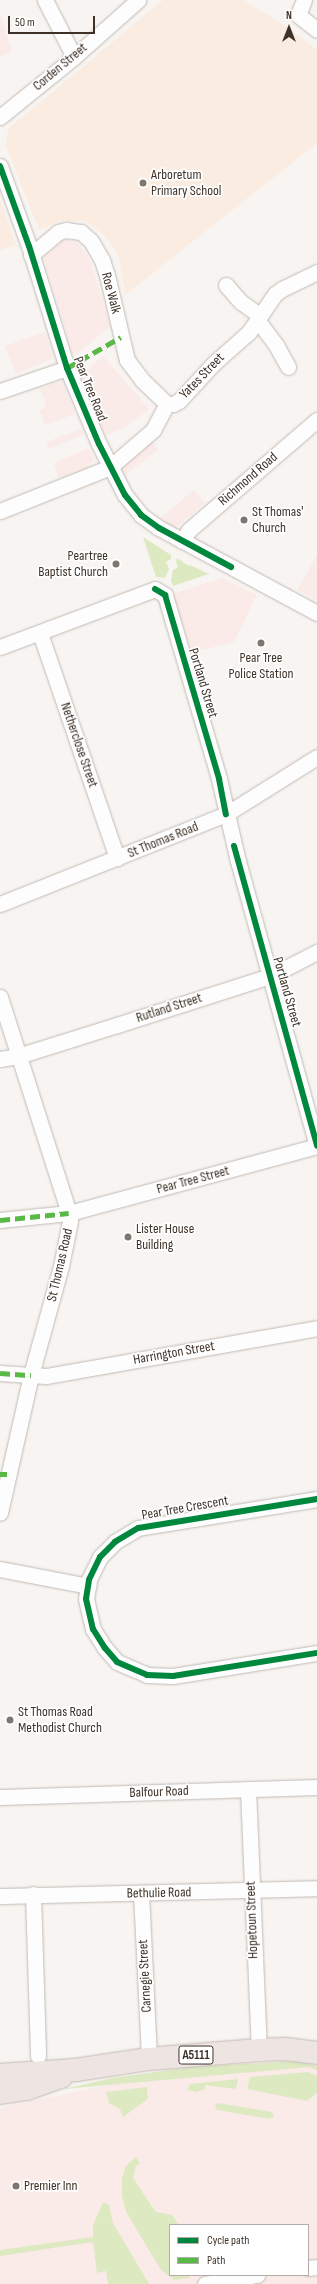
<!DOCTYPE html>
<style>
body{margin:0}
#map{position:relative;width:317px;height:2284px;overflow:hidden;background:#f7f4f1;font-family:"Sofia Sans Condensed",sans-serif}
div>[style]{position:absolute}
.commercial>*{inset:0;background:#fbebe8;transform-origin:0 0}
.built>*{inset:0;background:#faece0}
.green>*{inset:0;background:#dde9c1}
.roads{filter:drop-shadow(0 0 1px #c1bab4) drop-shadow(0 0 1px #c1bab4)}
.minor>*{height:15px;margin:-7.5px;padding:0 7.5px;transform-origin:7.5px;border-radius:7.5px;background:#fefdfd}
.highway>*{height:22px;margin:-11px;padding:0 11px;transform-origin:11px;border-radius:11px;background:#eee5e2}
.quiet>*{height:5px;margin-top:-2.5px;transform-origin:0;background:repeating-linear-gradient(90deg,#58b947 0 10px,transparent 0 15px)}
.cycleway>*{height:6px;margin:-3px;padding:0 3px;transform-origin:3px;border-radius:3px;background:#00873e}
.dots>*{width:11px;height:11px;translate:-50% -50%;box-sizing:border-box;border:2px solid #fff;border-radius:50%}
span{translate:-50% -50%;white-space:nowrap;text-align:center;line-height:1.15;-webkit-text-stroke:3.5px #fff;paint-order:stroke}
.shield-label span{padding:1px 3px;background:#fff;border:1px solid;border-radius:3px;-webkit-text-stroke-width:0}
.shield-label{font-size:13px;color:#3e3228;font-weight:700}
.street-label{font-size:14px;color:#3e3228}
.poi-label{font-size:14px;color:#3e3228}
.left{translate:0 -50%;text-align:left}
.right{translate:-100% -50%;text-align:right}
.legend{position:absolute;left:169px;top:2224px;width:140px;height:52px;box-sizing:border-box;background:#fff;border:1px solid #b2ada9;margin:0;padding:5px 7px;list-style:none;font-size:12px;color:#3e3228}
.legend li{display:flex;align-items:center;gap:8px;height:20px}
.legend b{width:20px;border:1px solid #b2ada9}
.north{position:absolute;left:269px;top:8px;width:40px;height:40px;-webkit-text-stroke:3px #fff;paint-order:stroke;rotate:0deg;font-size:11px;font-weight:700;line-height:16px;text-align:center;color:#3e3228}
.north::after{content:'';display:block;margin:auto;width:14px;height:18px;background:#3e3228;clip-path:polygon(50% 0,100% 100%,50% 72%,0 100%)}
.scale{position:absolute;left:8px;top:16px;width:87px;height:18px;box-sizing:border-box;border:2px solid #3e3228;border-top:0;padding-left:5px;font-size:12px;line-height:14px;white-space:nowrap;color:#3e3228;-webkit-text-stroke:3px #fff;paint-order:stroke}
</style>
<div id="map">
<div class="commercial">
<i style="clip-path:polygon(0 13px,12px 52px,0 57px)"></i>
<i style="clip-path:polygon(64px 239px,77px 243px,89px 258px,109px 320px,110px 326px,77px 354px,73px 353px,68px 338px,43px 257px)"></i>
<i style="clip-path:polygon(45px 332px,53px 355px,52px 359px,16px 374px,5px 346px)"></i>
<i style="clip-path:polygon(103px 356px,149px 409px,130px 423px,128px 426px,105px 436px,81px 376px,82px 374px)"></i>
<i style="clip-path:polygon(62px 381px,75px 414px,45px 425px,40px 410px,46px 408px,44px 402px,46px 401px,39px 389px)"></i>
<i style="clip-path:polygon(81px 429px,84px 435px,49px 449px,46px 442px)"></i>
<i style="left:152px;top:442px;width:10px;height:42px;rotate:53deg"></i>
<i style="clip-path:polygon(89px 448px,94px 459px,93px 462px,88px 464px,90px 467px,59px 478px,54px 463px)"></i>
<i style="left:194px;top:490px;width:17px;height:45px;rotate:50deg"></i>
<i style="clip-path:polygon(317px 555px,317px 601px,297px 590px)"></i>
<i style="clip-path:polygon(223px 578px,257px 595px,234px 642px,193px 652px,180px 624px,159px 598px)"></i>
<i style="clip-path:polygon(evenodd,301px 2060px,317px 2062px,317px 2284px,0 2284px,0 2108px,189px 2067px,301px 2060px,170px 2225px,308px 2225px,308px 2275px,170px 2275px,170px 2225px)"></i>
</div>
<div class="built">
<i style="clip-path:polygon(163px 0,243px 0,287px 27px,317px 50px,317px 143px,125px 295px,119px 257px,106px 237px,86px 221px,58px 221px,39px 230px,6px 146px,8px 129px)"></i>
<i style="clip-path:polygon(0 199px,16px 245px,0 250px)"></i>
</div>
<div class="green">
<i style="clip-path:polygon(143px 537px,171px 555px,171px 559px,166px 562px,169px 569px,165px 578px,156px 577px)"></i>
<i style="clip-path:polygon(177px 558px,189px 566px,190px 565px,209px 574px,173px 586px,171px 581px,173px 570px,178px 567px,176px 562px)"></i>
<i style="clip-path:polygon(297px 2061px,317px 2066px,317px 2070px,309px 2067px,64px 2089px,113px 2078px,191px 2067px)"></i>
<i style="clip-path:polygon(308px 2072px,317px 2076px,317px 2093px,307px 2101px,247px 2089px,250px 2077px)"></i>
<i style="clip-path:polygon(238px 2079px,236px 2089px,205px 2085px,205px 2089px,196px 2092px,187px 2090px,190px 2084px)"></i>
<i style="clip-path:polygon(147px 2087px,148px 2099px,123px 2117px,120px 2109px,109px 2103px,106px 2092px)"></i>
<i style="clip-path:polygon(218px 2103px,272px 2112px,274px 2116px,270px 2119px,217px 2110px,215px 2105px)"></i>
<i style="clip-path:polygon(136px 2157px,140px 2163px,136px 2166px,133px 2178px,156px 2212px,172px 2215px,179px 2225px,170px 2225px,170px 2275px,189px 2275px,190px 2278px,174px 2280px,161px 2270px,126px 2212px,122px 2196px,122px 2179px,126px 2166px)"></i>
<i style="clip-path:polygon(103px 2202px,109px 2205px,113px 2223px,149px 2284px,108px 2284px,106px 2271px,97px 2273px,93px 2242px,0 2256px,0 2250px,93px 2237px,93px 2225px)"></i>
</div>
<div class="roads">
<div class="minor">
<i style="left:45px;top:0;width:64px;rotate:63deg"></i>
<i style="left:304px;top:0;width:16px;rotate:112deg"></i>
<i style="left:298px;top:15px;width:24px;rotate:38deg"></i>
<i style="left:0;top:117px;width:95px;rotate:-39deg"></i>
<i style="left:74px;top:57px;width:86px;rotate:-41.7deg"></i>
<i style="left:0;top:166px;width:85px;rotate:70.1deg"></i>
<i style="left:29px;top:246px;width:128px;rotate:72.7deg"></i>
<i style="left:67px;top:368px;width:82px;rotate:67.2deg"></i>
<i style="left:99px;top:444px;width:57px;rotate:63deg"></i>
<i style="left:125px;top:495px;width:26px;rotate:51deg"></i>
<i style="left:141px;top:515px;width:22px;rotate:36deg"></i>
<i style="left:159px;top:528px;width:179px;rotate:28.3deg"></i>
<i style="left:31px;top:255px;width:35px;rotate:-40deg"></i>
<i style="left:58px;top:232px;width:8px;rotate:-14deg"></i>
<i style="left:66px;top:230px;width:15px;rotate:8deg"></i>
<i style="left:81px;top:232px;width:13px;rotate:42deg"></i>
<i style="left:91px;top:241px;width:22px;rotate:60deg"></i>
<i style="left:102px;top:260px;width:16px;rotate:72deg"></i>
<i style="left:107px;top:275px;width:87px;rotate:76.8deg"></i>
<i style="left:127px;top:360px;width:26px;rotate:53deg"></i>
<i style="left:143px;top:381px;width:33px;rotate:44deg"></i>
<i style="left:226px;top:285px;width:23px;rotate:49deg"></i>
<i style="left:241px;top:302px;width:22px;rotate:36deg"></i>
<i style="left:258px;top:321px;width:30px;rotate:53deg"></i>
<i style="left:276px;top:345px;width:25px;rotate:61deg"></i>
<i style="left:0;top:391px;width:71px;rotate:-18.9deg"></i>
<i style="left:167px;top:404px;width:6px"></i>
<i style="left:173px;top:404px;width:7px;rotate:-27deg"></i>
<i style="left:179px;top:401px;width:52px;rotate:-47.4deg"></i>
<i style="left:214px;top:363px;width:47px;rotate:-41.5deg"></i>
<i style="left:249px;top:332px;width:46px;rotate:-55.6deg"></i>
<i style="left:275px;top:294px;width:9px;rotate:-36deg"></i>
<i style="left:282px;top:289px;width:39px;rotate:-26deg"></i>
<i style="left:0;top:511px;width:118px;rotate:-21.8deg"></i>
<i style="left:110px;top:467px;width:57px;rotate:-40.7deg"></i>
<i style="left:153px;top:430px;width:30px;rotate:-62deg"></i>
<i style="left:182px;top:541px;width:13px;rotate:-58deg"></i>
<i style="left:189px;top:530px;width:169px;rotate:-40.7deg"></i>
<i style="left:40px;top:633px;width:238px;rotate:71.1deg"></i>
<i style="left:0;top:647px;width:165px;rotate:-20.5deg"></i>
<i style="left:155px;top:589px;width:12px;rotate:31deg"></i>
<i style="left:165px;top:595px;width:192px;rotate:73.6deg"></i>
<i style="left:219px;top:779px;width:84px;rotate:77deg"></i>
<i style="left:238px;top:861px;width:296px;rotate:74.5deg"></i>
<i style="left:0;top:904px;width:243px;rotate:-21.7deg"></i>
<i style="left:226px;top:814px;width:107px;rotate:-32.1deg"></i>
<i style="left:0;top:997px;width:227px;rotate:72.3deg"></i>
<i style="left:69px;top:1213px;width:8px;rotate:83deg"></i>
<i style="left:70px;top:1221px;width:46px;rotate:101.3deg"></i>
<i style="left:61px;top:1266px;width:113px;rotate:105.4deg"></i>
<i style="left:31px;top:1375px;width:141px;rotate:102.7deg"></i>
<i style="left:0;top:1059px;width:18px;rotate:-9deg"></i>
<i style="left:18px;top:1056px;width:104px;rotate:-17.4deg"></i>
<i style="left:117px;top:1025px;width:161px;rotate:-17.8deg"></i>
<i style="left:270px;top:976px;width:53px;rotate:-27.1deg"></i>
<i style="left:0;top:1220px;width:69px;rotate:-5.8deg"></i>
<i style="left:69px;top:1213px;width:257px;rotate:-15.1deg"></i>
<i style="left:0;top:1373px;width:46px;rotate:3.7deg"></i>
<i style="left:46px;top:1376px;width:275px;rotate:-10deg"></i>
<i style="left:317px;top:1499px;width:181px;rotate:170.8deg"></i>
<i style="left:138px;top:1528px;width:27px;rotate:149deg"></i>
<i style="left:115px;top:1542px;width:21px;rotate:135deg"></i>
<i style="left:100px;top:1557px;width:25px;rotate:116deg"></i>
<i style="left:89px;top:1580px;width:19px;rotate:99deg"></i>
<i style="left:86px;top:1599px;width:31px;rotate:77deg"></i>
<i style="left:93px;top:1629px;width:22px;rotate:58deg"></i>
<i style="left:105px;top:1648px;width:18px;rotate:49deg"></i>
<i style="left:117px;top:1662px;width:33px;rotate:23deg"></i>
<i style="left:147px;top:1675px;width:26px;rotate:2deg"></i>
<i style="left:173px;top:1676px;width:146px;rotate:-9.1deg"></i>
<i style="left:0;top:1569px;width:90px;rotate:10.9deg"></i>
<i style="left:248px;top:1789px;width:261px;rotate:87.6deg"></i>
<i style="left:0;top:1797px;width:317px;rotate:-1.8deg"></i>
<i style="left:141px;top:1893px;width:166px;rotate:87.2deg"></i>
<i style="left:33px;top:1894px;width:162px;rotate:88.2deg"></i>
<i style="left:0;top:1896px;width:317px;rotate:-1.4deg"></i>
<i style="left:308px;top:2268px;width:9px;rotate:-6deg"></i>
<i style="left:205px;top:2284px;width:53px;rotate:-9.8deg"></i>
</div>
<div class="highway">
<i style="left:0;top:2075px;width:76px;rotate:-3.8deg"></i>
<i style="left:76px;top:2070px;width:74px;rotate:-8.6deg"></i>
<i style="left:149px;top:2059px;width:110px;rotate:-4.7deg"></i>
<i style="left:259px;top:2050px;width:26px;rotate:-2deg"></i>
<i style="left:285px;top:2049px;width:32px;rotate:7deg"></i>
<i style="left:0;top:2093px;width:26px;rotate:-9deg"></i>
<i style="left:26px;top:2089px;width:37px;rotate:-19deg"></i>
</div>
</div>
<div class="quiet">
<i style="left:67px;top:368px;width:62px;rotate:-29.9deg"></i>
<i style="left:0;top:1220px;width:69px;rotate:-5.8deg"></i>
<i style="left:0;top:1373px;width:31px;rotate:4deg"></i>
<i style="left:0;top:1474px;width:7px"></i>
</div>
<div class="cycleway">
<i style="left:0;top:166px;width:85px;rotate:70.1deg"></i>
<i style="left:29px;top:246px;width:128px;rotate:72.7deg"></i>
<i style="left:67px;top:368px;width:82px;rotate:67.2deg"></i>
<i style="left:99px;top:444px;width:57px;rotate:63deg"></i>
<i style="left:125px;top:495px;width:26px;rotate:51deg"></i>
<i style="left:141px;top:515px;width:22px;rotate:36deg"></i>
<i style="left:159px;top:528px;width:82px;rotate:28.4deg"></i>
<i style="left:155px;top:589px;width:12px;rotate:31deg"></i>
<i style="left:165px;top:595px;width:192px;rotate:73.6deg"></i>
<i style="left:219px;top:779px;width:36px;rotate:79deg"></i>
<i style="left:234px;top:846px;width:311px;rotate:74.5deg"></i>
<i style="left:317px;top:1499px;width:181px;rotate:170.8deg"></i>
<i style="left:138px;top:1528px;width:27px;rotate:149deg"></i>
<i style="left:115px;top:1542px;width:21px;rotate:135deg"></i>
<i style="left:100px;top:1557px;width:25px;rotate:116deg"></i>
<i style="left:89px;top:1580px;width:19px;rotate:99deg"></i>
<i style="left:86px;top:1599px;width:31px;rotate:77deg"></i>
<i style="left:93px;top:1629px;width:22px;rotate:58deg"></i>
<i style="left:105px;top:1648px;width:18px;rotate:49deg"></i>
<i style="left:117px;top:1662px;width:33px;rotate:23deg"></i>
<i style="left:147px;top:1675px;width:26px;rotate:2deg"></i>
<i style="left:173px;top:1676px;width:146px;rotate:-9.1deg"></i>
</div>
<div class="dots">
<i style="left:143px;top:183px;background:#7f766e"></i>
<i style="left:244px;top:520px;background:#7f766e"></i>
<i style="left:116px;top:564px;background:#7f766e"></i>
<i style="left:261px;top:643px;background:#7f766e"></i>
<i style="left:128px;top:1237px;background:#7f766e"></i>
<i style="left:10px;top:1720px;background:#7f766e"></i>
<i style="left:16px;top:2186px;background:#7f766e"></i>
</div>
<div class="shield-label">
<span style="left:196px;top:2055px">A5111</span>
</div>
<div class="street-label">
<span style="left:60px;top:67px;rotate:-40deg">Corden Street</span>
<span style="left:111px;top:293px;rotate:75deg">Roe Walk</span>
<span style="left:202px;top:376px;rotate:-46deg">Yates Street</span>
<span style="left:90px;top:389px;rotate:68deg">Pear Tree Road</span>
<span style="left:248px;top:479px;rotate:-41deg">Richmond Road</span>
<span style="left:203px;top:683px;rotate:73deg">Portland Street</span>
<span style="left:79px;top:745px;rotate:71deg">Netherclose Street</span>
<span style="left:163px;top:840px;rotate:-22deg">St Thomas Road</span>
<span style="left:287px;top:992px;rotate:74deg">Portland Street</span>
<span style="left:169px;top:1008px;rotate:-18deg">Rutland Street</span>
<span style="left:193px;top:1180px;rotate:-15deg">Pear Tree Street</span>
<span style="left:60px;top:1265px;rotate:-77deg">St Thomas Road</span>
<span style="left:174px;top:1353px;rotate:-10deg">Harrington Street</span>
<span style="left:185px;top:1508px;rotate:-10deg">Pear Tree Crescent</span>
<span style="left:159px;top:1792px;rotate:-2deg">Balfour Road</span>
<span style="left:159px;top:1893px;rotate:-1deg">Bethulie Road</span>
<span style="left:252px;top:1920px;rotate:-92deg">Hopetoun Street</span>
<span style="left:145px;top:1976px;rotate:-93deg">Carnegie Street</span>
</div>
<div class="poi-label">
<span class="left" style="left:151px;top:183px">Arboretum<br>Primary School</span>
<span class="left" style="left:252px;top:520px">St Thomas'<br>Church</span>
<span class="right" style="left:108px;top:564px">Peartree<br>Baptist Church</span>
<span style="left:261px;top:666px">Pear Tree<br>Police Station</span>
<span class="left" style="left:136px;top:1237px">Lister House<br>Building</span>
<span class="left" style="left:18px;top:1720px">St Thomas Road<br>Methodist Church</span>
<span class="left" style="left:24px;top:2186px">Premier Inn</span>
</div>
<ul class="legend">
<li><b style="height:5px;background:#00873e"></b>Cycle path</li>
<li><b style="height:5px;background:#58b947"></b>Path</li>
</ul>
<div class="north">N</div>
<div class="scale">50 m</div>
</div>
